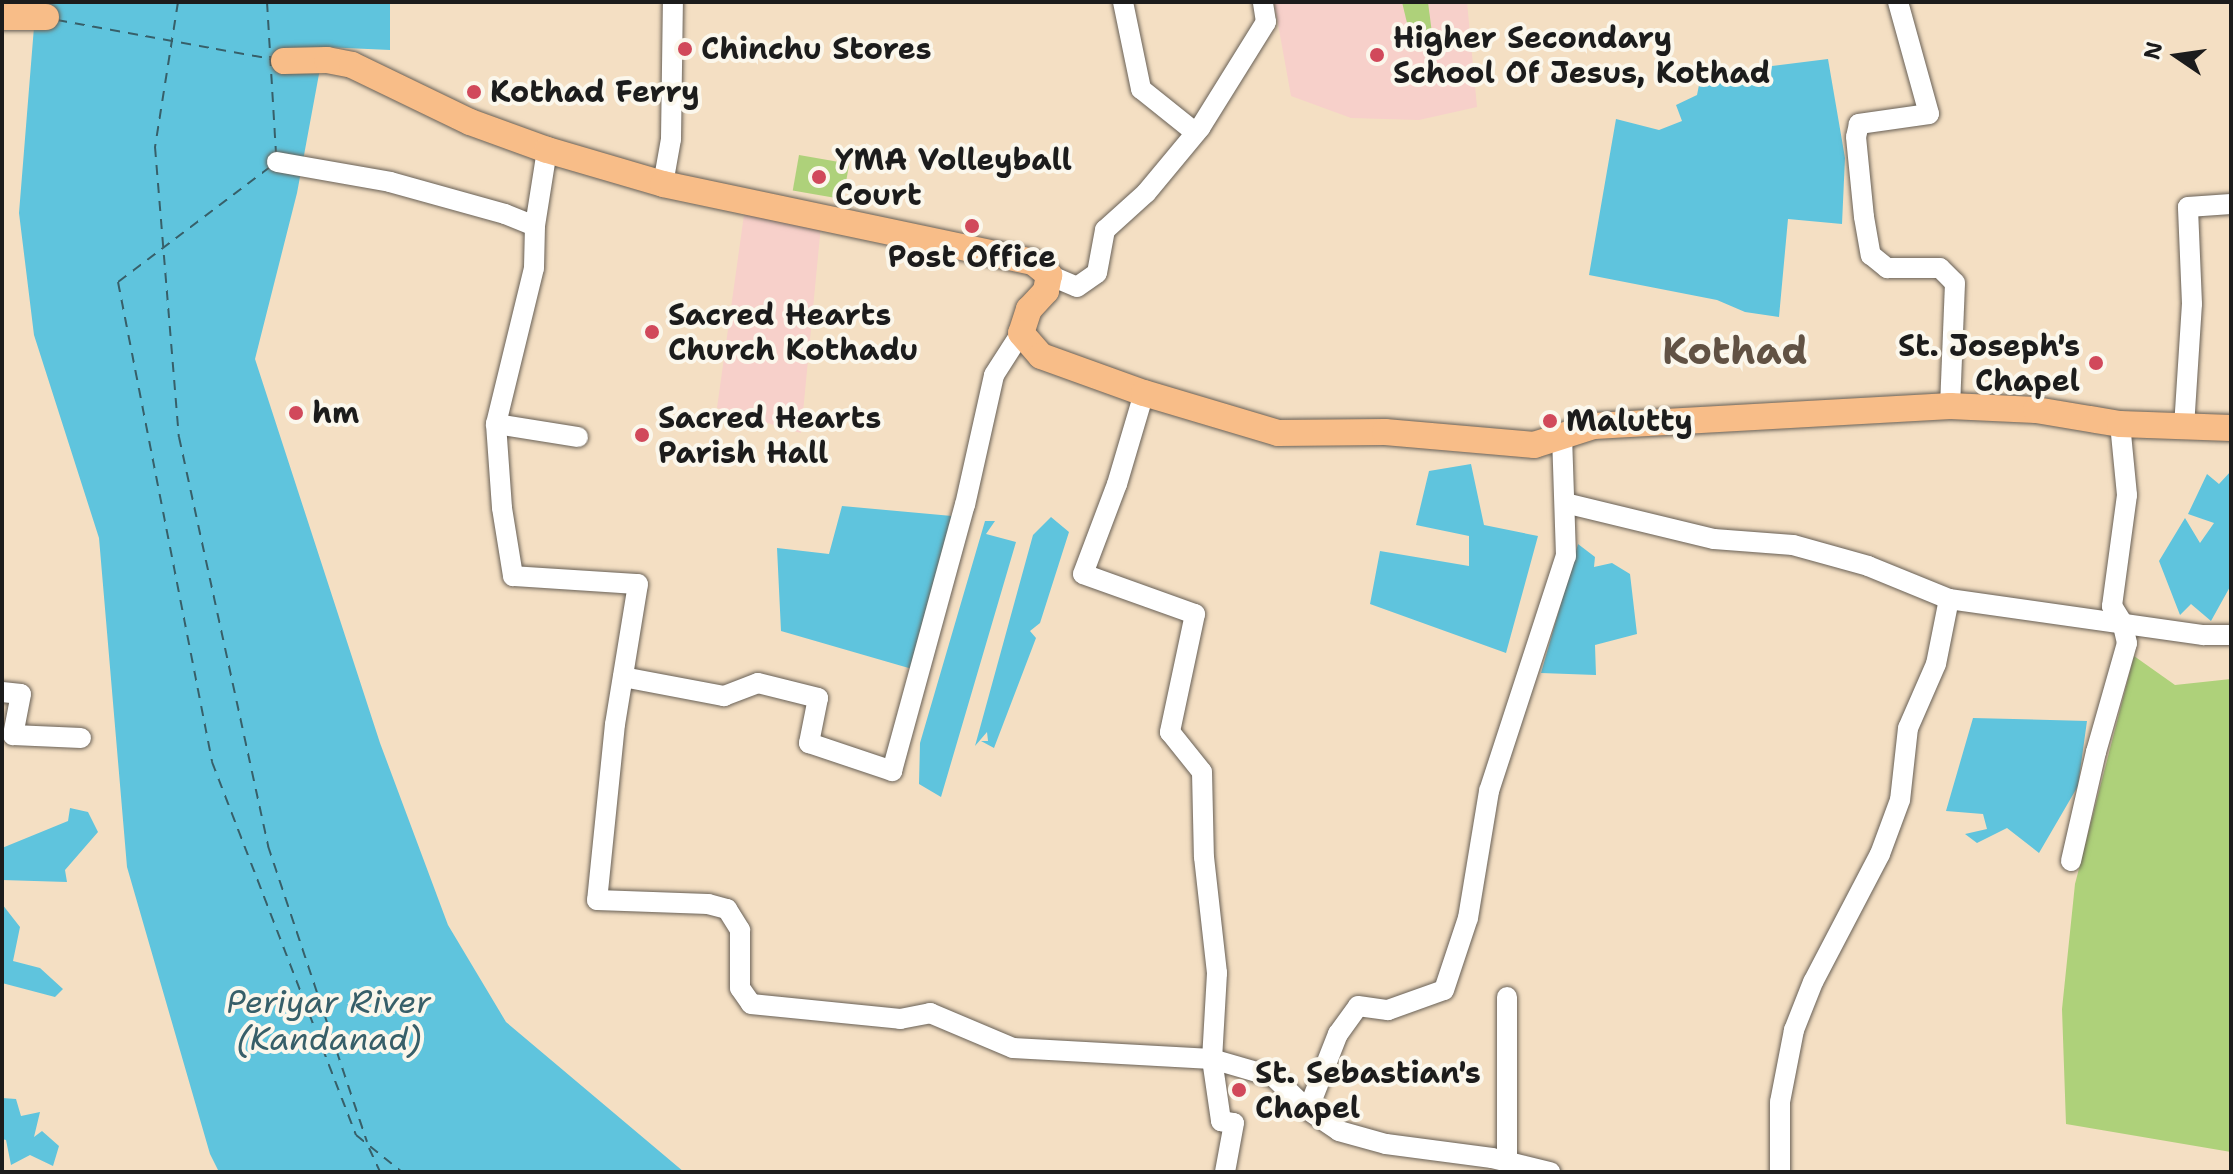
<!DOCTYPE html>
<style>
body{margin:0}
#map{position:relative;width:2233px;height:1174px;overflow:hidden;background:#f4dfc3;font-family:"Shantell Sans",sans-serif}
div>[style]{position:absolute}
.built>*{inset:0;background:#f7d0ca}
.green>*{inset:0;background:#aed17a;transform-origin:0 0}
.water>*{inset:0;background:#5fc4dd}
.ferry>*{height:2px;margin-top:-1px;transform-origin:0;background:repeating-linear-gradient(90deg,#375f69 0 10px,transparent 0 18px)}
.roads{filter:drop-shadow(0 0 2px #686056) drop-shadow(0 0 2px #686056)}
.minor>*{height:20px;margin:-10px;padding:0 10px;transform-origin:10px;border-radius:10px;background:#fff}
.major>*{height:26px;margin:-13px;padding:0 13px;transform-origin:13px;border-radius:13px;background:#f8bd88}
.dots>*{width:22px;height:22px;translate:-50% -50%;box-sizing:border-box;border:4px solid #fbf7ec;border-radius:50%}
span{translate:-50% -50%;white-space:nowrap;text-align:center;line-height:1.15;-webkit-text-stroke:8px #fbf7ec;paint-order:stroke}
.poi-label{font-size:30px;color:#1c1c1c;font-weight:700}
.left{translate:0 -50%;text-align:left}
.right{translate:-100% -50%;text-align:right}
.water-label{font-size:32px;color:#375f69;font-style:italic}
.district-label{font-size:38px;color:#615244;font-weight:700}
.frame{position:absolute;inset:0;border:4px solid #1c1c1c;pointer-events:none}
.north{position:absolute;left:2137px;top:16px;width:80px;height:80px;-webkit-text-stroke:6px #fbf7ec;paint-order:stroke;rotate:283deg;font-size:22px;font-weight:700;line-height:32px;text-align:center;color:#1c1c1c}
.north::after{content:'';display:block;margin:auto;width:28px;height:36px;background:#1c1c1c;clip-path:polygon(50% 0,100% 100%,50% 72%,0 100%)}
</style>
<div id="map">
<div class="built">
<i style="clip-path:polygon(1274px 2px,1467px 2px,1477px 107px,1419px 120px,1351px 118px,1291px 96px)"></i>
<i style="clip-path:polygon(744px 215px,821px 225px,801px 433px,717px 408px)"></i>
</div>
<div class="green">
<i style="clip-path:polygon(1402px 2px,1428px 2px,1434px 49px,1413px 48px)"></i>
<i style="left:799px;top:155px;width:51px;height:36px;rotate:10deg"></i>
<i style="clip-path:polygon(2134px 656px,2175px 685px,2231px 679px,2231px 1152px,2066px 1124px,2062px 1009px,2075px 884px)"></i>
</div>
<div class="water">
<i style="clip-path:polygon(36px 2px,390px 2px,390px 50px,324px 47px,297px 193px,255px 359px,380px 743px,448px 925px,506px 1022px,684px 1172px,219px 1172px,210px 1154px,127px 867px,99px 538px,34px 335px,19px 213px)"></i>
<i style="clip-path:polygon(1828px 59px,1845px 158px,1842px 224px,1788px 219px,1779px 317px,1745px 312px,1717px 300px,1589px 275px,1616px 119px,1659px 130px,1682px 121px,1676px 105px,1697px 95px,1701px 75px)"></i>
<i style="clip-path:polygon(1471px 464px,1484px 525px,1538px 536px,1506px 653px,1370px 604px,1380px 551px,1469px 566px,1469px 536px,1416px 525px,1429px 471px)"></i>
<i style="clip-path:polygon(2231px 471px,2231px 585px,2211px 621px,2191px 604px,2180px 615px,2159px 561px,2185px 518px,2200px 543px,2214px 523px,2188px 514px,2207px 474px,2219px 484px)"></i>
<i style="clip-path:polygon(842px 506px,963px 517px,926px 673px,781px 631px,777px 548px,829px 554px)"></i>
<i style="clip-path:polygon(1051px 517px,1069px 532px,1040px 623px,1030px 631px,1036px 638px,994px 748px,981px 741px,988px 741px,987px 732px,975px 746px,1033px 535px)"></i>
<i style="clip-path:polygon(985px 521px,995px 521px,986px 534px,1016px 542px,941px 797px,919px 784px,920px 743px)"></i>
<i style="clip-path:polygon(1578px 544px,1595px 557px,1594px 567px,1612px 563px,1630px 574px,1637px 634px,1595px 645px,1596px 675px,1541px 673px)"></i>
<i style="clip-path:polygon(1973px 718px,2087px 721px,2078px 786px,2039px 853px,2007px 828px,1977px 843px,1965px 834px,1987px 829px,1983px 814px,1946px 811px)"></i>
<i style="clip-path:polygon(70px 808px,88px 812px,98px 832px,65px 870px,67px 882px,2px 880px,2px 848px,68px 821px)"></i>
<i style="clip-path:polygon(2px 904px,20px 927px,13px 961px,40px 968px,63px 989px,55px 997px,2px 983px)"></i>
<i style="clip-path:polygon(2px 1098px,16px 1099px,21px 1116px,40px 1112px,34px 1137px,42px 1131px,59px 1146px,53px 1166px,30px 1155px,11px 1165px,6px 1140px,2px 1139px)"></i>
</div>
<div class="ferry">
<i style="left:178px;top:2px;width:147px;rotate:99deg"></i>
<i style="left:155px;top:147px;width:291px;rotate:85.3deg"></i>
<i style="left:179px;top:437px;width:419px;rotate:77.7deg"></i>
<i style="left:268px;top:846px;width:312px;rotate:71.5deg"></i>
<i style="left:267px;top:2px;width:150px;rotate:86.6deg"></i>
<i style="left:57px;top:20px;width:218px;rotate:10.3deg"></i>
<i style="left:270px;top:167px;width:191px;rotate:142.9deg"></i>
<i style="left:118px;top:282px;width:489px;rotate:78.9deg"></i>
<i style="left:212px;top:762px;width:400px;rotate:68.9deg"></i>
<i style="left:356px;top:1135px;width:59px;rotate:38.8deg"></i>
<i style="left:369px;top:1148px;width:26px;rotate:65deg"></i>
</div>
<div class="roads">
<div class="minor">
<i style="left:1123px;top:2px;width:89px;rotate:78.3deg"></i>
<i style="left:1141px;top:89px;width:70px;rotate:38.7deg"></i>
<i style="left:1898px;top:2px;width:116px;rotate:74.5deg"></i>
<i style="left:1929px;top:114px;width:71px;rotate:171.9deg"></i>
<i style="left:1859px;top:124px;width:13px;rotate:103deg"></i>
<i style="left:1856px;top:137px;width:80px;rotate:84.3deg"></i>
<i style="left:1864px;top:217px;width:39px;rotate:80deg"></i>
<i style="left:1871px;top:255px;width:21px;rotate:39deg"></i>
<i style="left:1887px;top:268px;width:53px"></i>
<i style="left:1940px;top:268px;width:21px;rotate:45deg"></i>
<i style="left:1955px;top:283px;width:123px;rotate:92.3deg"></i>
<i style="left:547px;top:150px;width:77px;rotate:99deg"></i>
<i style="left:535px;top:226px;width:42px;rotate:91.4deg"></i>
<i style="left:534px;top:268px;width:161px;rotate:103.7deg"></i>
<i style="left:496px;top:424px;width:84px;rotate:85.9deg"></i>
<i style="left:502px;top:508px;width:69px;rotate:80.8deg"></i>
<i style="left:513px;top:576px;width:125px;rotate:3.7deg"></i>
<i style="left:638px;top:584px;width:142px;rotate:99.3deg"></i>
<i style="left:615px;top:724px;width:177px;rotate:95.8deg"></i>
<i style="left:597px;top:900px;width:111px;rotate:2.1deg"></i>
<i style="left:708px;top:904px;width:20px;rotate:15deg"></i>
<i style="left:727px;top:909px;width:25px;rotate:58deg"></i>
<i style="left:740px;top:930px;width:58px;rotate:90deg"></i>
<i style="left:740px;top:988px;width:19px;rotate:55deg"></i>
<i style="left:751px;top:1004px;width:150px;rotate:5.7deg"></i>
<i style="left:900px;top:1019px;width:31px;rotate:-11deg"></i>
<i style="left:930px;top:1013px;width:90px;rotate:22.9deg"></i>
<i style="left:1013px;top:1048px;width:199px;rotate:3.2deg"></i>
<i style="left:1212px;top:1059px;width:65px;rotate:16.2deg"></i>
<i style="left:1274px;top:1077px;width:47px;rotate:44.1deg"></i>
<i style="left:1308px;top:1110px;width:37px;rotate:34deg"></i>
<i style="left:1339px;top:1131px;width:49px;rotate:15.5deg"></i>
<i style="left:1386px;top:1144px;width:107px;rotate:7.5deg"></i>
<i style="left:1492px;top:1158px;width:60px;rotate:13.6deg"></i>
<i style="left:277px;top:162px;width:115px;rotate:10deg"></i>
<i style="left:390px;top:182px;width:119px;rotate:15.5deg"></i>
<i style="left:505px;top:214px;width:32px;rotate:22deg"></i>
<i style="left:663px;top:184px;width:46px;rotate:-79.9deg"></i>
<i style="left:671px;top:139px;width:137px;rotate:-89.2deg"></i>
<i style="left:1049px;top:275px;width:30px;rotate:23deg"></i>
<i style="left:1077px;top:287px;width:24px;rotate:-35deg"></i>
<i style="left:1097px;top:273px;width:44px;rotate:-79.5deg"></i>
<i style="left:1105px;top:230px;width:55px;rotate:-42.1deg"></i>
<i style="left:1146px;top:193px;width:85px;rotate:-50.3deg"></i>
<i style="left:1200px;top:128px;width:125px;rotate:-58.1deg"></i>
<i style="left:1266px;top:22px;width:20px;rotate:-99deg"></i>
<i style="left:1144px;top:393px;width:95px;rotate:106.5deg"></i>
<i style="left:1117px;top:484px;width:96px;rotate:110.7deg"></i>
<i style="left:1083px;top:574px;width:119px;rotate:19.7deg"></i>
<i style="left:1195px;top:614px;width:121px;rotate:102deg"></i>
<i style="left:1170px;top:732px;width:51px;rotate:51.3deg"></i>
<i style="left:1202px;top:772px;width:85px;rotate:88.7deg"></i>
<i style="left:1204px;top:857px;width:117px;rotate:83.6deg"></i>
<i style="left:1217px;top:973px;width:86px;rotate:93.3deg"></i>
<i style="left:1212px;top:1059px;width:63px;rotate:81.7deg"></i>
<i style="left:1221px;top:1121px;width:13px;rotate:9deg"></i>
<i style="left:1234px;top:1123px;width:50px;rotate:100.4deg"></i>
<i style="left:496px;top:424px;width:83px;rotate:9deg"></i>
<i style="left:2184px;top:427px;width:123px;rotate:-86.3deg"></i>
<i style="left:2192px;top:304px;width:97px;rotate:-92.4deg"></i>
<i style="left:2188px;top:207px;width:43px;rotate:-4deg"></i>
<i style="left:1565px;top:503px;width:153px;rotate:13.6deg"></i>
<i style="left:1714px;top:539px;width:79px;rotate:4.3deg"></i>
<i style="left:1793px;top:545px;width:78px;rotate:15.6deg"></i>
<i style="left:1868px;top:566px;width:87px;rotate:22.2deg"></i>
<i style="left:1949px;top:599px;width:66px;rotate:101.3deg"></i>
<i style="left:1936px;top:664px;width:70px;rotate:113.6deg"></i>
<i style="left:1908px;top:728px;width:72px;rotate:96.3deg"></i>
<i style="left:1900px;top:800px;width:58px;rotate:110.3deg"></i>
<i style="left:1880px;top:854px;width:144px;rotate:117.6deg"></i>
<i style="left:1813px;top:982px;width:52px;rotate:111.6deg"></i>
<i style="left:1794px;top:1030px;width:73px;rotate:101deg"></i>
<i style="left:1780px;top:1102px;width:70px;rotate:90deg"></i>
<i style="left:1949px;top:599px;width:257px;rotate:8.1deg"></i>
<i style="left:2203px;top:635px;width:28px"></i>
<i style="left:623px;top:677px;width:103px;rotate:10.7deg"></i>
<i style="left:724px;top:696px;width:36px;rotate:-21deg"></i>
<i style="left:758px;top:683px;width:62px;rotate:14deg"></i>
<i style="left:818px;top:698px;width:46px;rotate:101.3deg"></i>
<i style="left:809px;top:743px;width:88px;rotate:18.6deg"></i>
<i style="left:892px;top:771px;width:276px;rotate:-74.7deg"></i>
<i style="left:965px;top:505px;width:133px;rotate:-77.4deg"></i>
<i style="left:994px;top:375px;width:50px;rotate:-57.3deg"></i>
<i style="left:2px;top:692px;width:19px;rotate:6deg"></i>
<i style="left:21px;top:694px;width:42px;rotate:101deg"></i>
<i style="left:13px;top:735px;width:68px;rotate:2.5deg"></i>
<i style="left:2071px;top:861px;width:112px;rotate:-77.1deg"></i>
<i style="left:2096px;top:752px;width:113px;rotate:-74.1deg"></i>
<i style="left:2127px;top:643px;width:22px;rotate:-103deg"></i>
<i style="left:2122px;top:622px;width:19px;rotate:-122deg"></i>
<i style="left:2112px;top:606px;width:112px;rotate:-82.3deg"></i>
<i style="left:2127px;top:495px;width:71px;rotate:-95.6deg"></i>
<i style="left:1308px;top:1110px;width:82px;rotate:-68.5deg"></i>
<i style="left:1338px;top:1034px;width:34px;rotate:-54deg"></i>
<i style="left:1358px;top:1006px;width:30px;rotate:8deg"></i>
<i style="left:1388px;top:1010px;width:59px;rotate:-19.7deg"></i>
<i style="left:1444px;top:990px;width:76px;rotate:-71.6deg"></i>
<i style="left:1468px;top:918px;width:129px;rotate:-80.6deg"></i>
<i style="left:1489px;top:791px;width:247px;rotate:-71.9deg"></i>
<i style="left:1566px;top:556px;width:119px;rotate:-91.9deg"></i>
<i style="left:1507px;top:1162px;width:165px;rotate:-90deg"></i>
</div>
<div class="major">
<i style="left:2px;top:17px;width:44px"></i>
<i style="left:284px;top:61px;width:43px;rotate:-1.3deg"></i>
<i style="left:327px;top:60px;width:25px;rotate:11deg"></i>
<i style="left:352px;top:65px;width:131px;rotate:25.8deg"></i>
<i style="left:470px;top:122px;width:82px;rotate:20deg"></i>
<i style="left:547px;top:150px;width:121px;rotate:16.3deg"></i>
<i style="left:663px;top:184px;width:378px;rotate:11.9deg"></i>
<i style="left:1033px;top:262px;width:21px;rotate:39deg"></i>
<i style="left:1049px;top:275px;width:16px;rotate:101deg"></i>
<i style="left:1046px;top:291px;width:25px;rotate:133deg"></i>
<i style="left:1029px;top:309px;width:25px;rotate:108deg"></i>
<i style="left:1021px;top:333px;width:30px;rotate:49deg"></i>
<i style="left:1041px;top:356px;width:109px;rotate:19.8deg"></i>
<i style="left:1144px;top:393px;width:140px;rotate:16.6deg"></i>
<i style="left:1278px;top:433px;width:107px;rotate:-0.5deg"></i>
<i style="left:1385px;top:432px;width:150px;rotate:5deg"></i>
<i style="left:1534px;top:445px;width:63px;rotate:-17.6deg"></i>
<i style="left:1594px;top:426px;width:357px;rotate:-3.2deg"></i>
<i style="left:1950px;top:406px;width:86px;rotate:2.7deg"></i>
<i style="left:2036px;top:410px;width:85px;rotate:9.5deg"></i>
<i style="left:2120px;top:424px;width:111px;rotate:2.1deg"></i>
</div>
</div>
<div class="dots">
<i style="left:685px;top:49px;background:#d1495b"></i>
<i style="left:1377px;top:55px;background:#d1495b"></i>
<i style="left:474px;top:92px;background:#d1495b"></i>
<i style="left:819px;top:177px;background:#d1495b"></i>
<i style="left:972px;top:226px;background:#d1495b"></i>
<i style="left:652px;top:332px;background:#d1495b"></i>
<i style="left:2096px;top:363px;background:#d1495b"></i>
<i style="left:296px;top:413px;background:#d1495b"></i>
<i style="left:1550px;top:421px;background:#d1495b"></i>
<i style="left:642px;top:435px;background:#d1495b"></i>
<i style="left:1239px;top:1090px;background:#d1495b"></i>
</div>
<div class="poi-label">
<span class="left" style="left:1393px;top:55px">Higher Secondary<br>School Of Jesus, Kothad</span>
<span class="left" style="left:701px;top:49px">Chinchu Stores</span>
<span class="left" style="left:490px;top:92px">Kothad Ferry</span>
<span class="left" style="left:835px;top:177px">YMA Volleyball<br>Court</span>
<span style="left:972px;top:257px">Post Office</span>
<span class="left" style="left:668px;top:332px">Sacred Hearts<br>Church Kothadu</span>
<span class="right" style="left:2080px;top:363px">St. Joseph's<br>Chapel</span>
<span class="left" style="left:312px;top:413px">hm</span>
<span class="left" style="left:658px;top:435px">Sacred Hearts<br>Parish Hall</span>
<span class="left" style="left:1566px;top:421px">Malutty</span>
<span class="left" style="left:1255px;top:1090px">St. Sebastian's<br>Chapel</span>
</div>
<div class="water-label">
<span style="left:329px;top:1021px">Periyar River<br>(Kandanad)</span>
</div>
<div class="district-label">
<span style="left:1735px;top:351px">Kothad</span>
</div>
<div class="frame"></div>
<div class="north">N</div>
</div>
